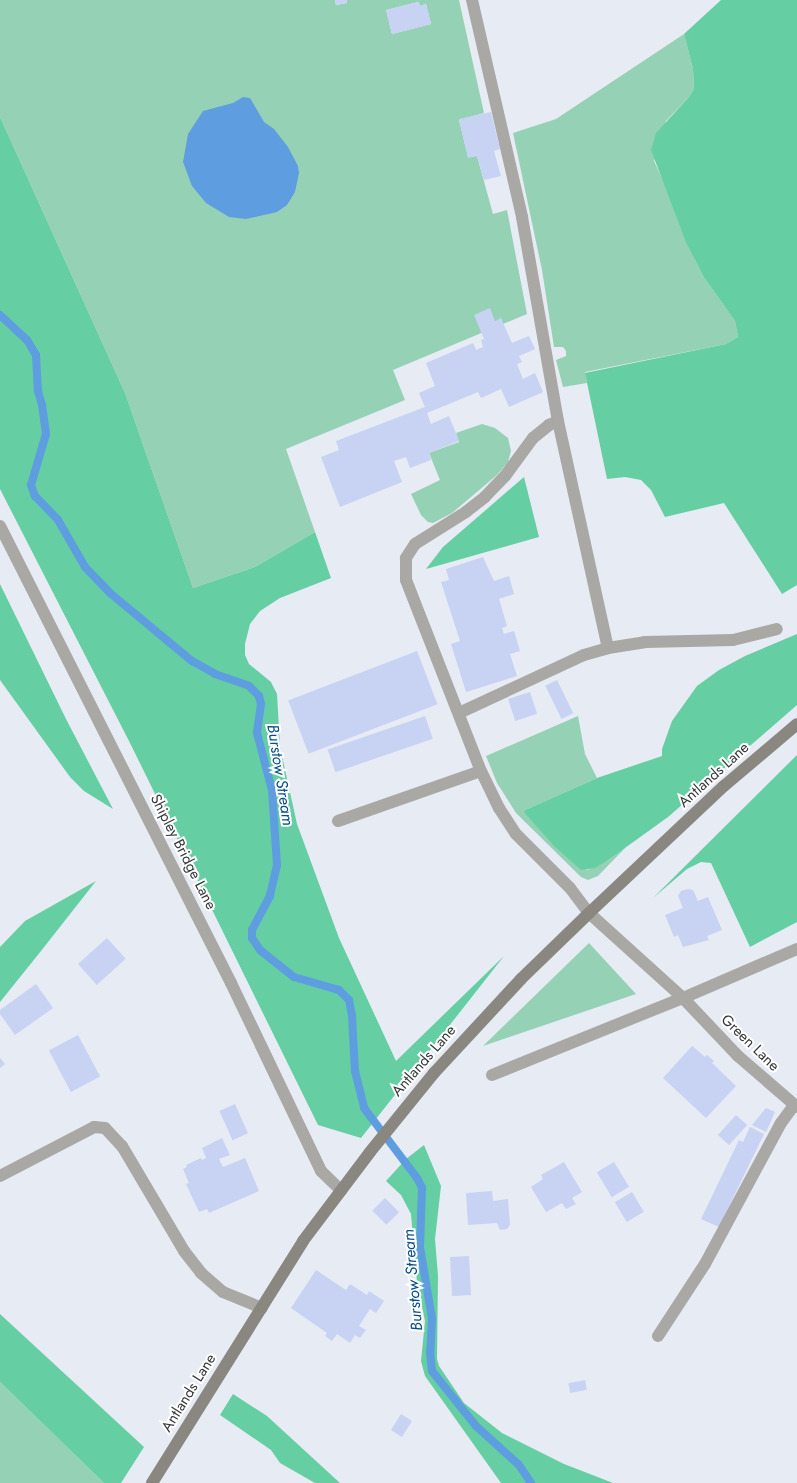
<!DOCTYPE html>
<style>
body{margin:0}
#map{position:relative;width:797px;height:1483px;overflow:hidden;background:#e7ebf4;font-family:Jost,sans-serif}
div>[style]{position:absolute}
.green>*{inset:0;background:#95d2b5}
.forest>*{inset:0;background:#65cea2}
.water>*{inset:0;background:#5e9ddf}
.stream>*{height:8px;margin:-4px;padding:0 4px;transform-origin:4px;border-radius:4px;background:#5e9ddf}
.building>*{inset:0;background:#c8d2f3;transform-origin:0 0}
.service>*{height:12px;margin:-6px;padding:0 6px;transform-origin:6px;border-radius:6px;background:#a9a8a4}
.minor>*{height:12px;margin:-6px;padding:0 6px;transform-origin:6px;border-radius:6px;background:#a9a8a4}
.secondary>*{height:12px;margin:-6px;padding:0 6px;transform-origin:6px;border-radius:6px;background:#8a8781}
span{translate:-50% -50%;white-space:nowrap;text-align:center;line-height:1.15;-webkit-text-stroke:4px #fff;paint-order:stroke}
.street-label{font-size:15px;color:#36383b}
.water-label{font-size:16px;color:#054e8a;font-style:italic}
</style>
<div id="map">
<div class="green">
<i style="clip-path:polygon(evenodd,0 0,335px 0,336px 5px,347px 3px,347px 0,459px 0,484px 113px,459px 120px,468px 157px,477px 156px,493px 214px,507px 210px,527px 314px,393px 370px,405px 400px,286px 449px,315px 532px,255px 567px,193px 588px,125px 393px,0 117px,0 0,418px 2px,420px 6px,426px 4px,431px 24px,392px 34px,386px 10px,418px 2px)"></i>
<i style="clip-path:polygon(684px 34px,693px 69px,694px 89px,689px 97px,666px 121px,654px 161px,671px 198px,695px 260px,703px 276px,735px 321px,738px 337px,726px 344px,585px 372px,587px 383px,563px 387px,556px 360px,566px 356px,566px 351px,563px 347px,554px 347px,542px 270px,513px 133px,556px 119px)"></i>
<i style="clip-path:polygon(482px 424px,495px 428px,508px 438px,511px 451px,508px 462px,497px 475px,452px 513px,433px 523px,428px 522px,421px 515px,411px 494px,440px 480px,429px 453px,459px 442px,456px 433px)"></i>
<i style="clip-path:polygon(578px 716px,585px 754px,597px 778px,523px 811px,587px 870px,611px 858px,626px 847px,598px 876px,588px 880px,581px 877px,516px 813px,497px 783px,486px 756px)"></i>
<i style="clip-path:polygon(589px 943px,636px 994px,483px 1046px)"></i>
<i style="clip-path:polygon(0 1382px,104px 1483px,0 1483px)"></i>
</div>
<div class="forest">
<i style="clip-path:polygon(721px 0,797px 0,797px 585px,782px 594px,724px 503px,665px 517px,651px 490px,641px 480px,625px 477px,607px 479px,585px 373px,726px 344px,738px 337px,735px 321px,703px 276px,686px 242px,651px 150px,656px 133px,689px 97px,694px 89px,693px 69px,684px 34px)"></i>
<i style="clip-path:polygon(0 117px,125px 393px,193px 588px,255px 567px,315px 532px,331px 578px,280px 598px,260px 611px,250px 624px,245px 644px,245px 655px,249px 664px,271px 682px,277px 694px,280px 747px,297px 824px,339px 938px,396px 1061px,504px 956px,361px 1138px,318px 1125px,130px 743px,0 489px)"></i>
<i style="clip-path:polygon(524px 477px,539px 537px,426px 569px,443px 547px)"></i>
<i style="clip-path:polygon(0 584px,66px 719px,113px 809px,84px 791px,70px 777px,0 680px)"></i>
<i style="clip-path:polygon(797px 634px,797px 705px,668px 817px,611px 858px,595px 868px,581px 870px,554px 846px,523px 811px,597px 778px,662px 756px,662px 749px,672px 721px,697px 686px,719px 670px,745px 656px)"></i>
<i style="clip-path:polygon(797px 755px,797px 922px,750px 947px,711px 863px,701px 862px,687px 869px,653px 898px)"></i>
<i style="clip-path:polygon(96px 881px,41px 951px,0 1002px,0 947px,25px 921px)"></i>
<i style="clip-path:polygon(424px 1145px,441px 1186px,435px 1239px,438px 1276px,437px 1359px,439px 1366px,464px 1403px,502px 1433px,564px 1464px,613px 1483px,501px 1483px,425px 1376px,421px 1361px,425px 1321px,417px 1282px,411px 1214px,401px 1195px,386px 1181px,406px 1159px)"></i>
<i style="clip-path:polygon(0 1314px,144px 1447px,121px 1483px,104px 1483px,0 1382px)"></i>
<i style="clip-path:polygon(233px 1394px,267px 1416px,340px 1483px,315px 1483px,280px 1463px,271px 1450px,220px 1415px)"></i>
</div>
<div class="water">
<i style="clip-path:polygon(243px 97px,250px 98px,264px 122px,274px 129px,288px 147px,298px 166px,299px 173px,295px 192px,287px 205px,277px 212px,246px 219px,229px 217px,206px 203px,192px 186px,183px 162px,188px 134px,203px 111px,233px 103px)"></i>
</div>
<div class="stream">
<i style="left:0;top:315px;width:37px;rotate:43deg"></i>
<i style="left:27px;top:340px;width:17px;rotate:59deg"></i>
<i style="left:36px;top:355px;width:36px;rotate:87deg"></i>
<i style="left:38px;top:391px;width:15px;rotate:74deg"></i>
<i style="left:42px;top:405px;width:29px;rotate:82deg"></i>
<i style="left:46px;top:434px;width:53px;rotate:106.4deg"></i>
<i style="left:31px;top:485px;width:12px;rotate:70deg"></i>
<i style="left:35px;top:496px;width:33px;rotate:46deg"></i>
<i style="left:58px;top:520px;width:54px;rotate:60.1deg"></i>
<i style="left:85px;top:567px;width:36px;rotate:46deg"></i>
<i style="left:110px;top:593px;width:107px;rotate:39.7deg"></i>
<i style="left:192px;top:661px;width:26px;rotate:29deg"></i>
<i style="left:215px;top:674px;width:36px;rotate:19deg"></i>
<i style="left:249px;top:686px;width:14px;rotate:45deg"></i>
<i style="left:259px;top:696px;width:8px;rotate:76deg"></i>
<i style="left:261px;top:704px;width:29px;rotate:98deg"></i>
<i style="left:257px;top:733px;width:59px;rotate:75.3deg"></i>
<i style="left:272px;top:790px;width:75px;rotate:86.2deg"></i>
<i style="left:277px;top:865px;width:32px;rotate:103deg"></i>
<i style="left:270px;top:896px;width:38px;rotate:118deg"></i>
<i style="left:252px;top:930px;width:8px;rotate:90deg"></i>
<i style="left:252px;top:938px;width:14px;rotate:56deg"></i>
<i style="left:260px;top:950px;width:43px;rotate:38.5deg"></i>
<i style="left:294px;top:977px;width:47px;rotate:16.1deg"></i>
<i style="left:339px;top:990px;width:14px;rotate:45deg"></i>
<i style="left:349px;top:1000px;width:16px;rotate:79deg"></i>
<i style="left:352px;top:1016px;width:55px;rotate:86.9deg"></i>
<i style="left:355px;top:1071px;width:38px;rotate:76deg"></i>
<i style="left:364px;top:1108px;width:88px;rotate:52.9deg"></i>
<i style="left:417px;top:1178px;width:11px;rotate:63deg"></i>
<i style="left:422px;top:1188px;width:59px;rotate:91.9deg"></i>
<i style="left:420px;top:1247px;width:73px;rotate:80.5deg"></i>
<i style="left:432px;top:1319px;width:33px;rotate:93deg"></i>
<i style="left:430px;top:1352px;width:19px;rotate:84deg"></i>
<i style="left:432px;top:1371px;width:70px;rotate:51.3deg"></i>
<i style="left:476px;top:1426px;width:58px;rotate:42.2deg"></i>
<i style="left:519px;top:1465px;width:22px;rotate:56deg"></i>
</div>
<div class="building">
<i style="clip-path:polygon(335px 0,347px 0,347px 3px,336px 5px)"></i>
<i style="clip-path:polygon(419px 2px,420px 6px,426px 4px,431px 24px,392px 34px,386px 10px)"></i>
<i style="clip-path:polygon(491px 112px,500px 149px,494px 151px,501px 176px,484px 180px,477px 156px,468px 158px,459px 119px)"></i>
<i style="clip-path:polygon(490px 308px,495px 321px,501px 318px,512px 343px,529px 336px,535px 349px,519px 356px,522px 362px,517px 364px,523px 379px,535px 373px,543px 392px,509px 407px,501px 389px,481px 398px,478px 392px,427px 413px,431px 424px,449px 416px,459px 441px,429px 453px,431px 460px,410px 468px,406px 457px,394px 461px,402px 482px,340px 507px,321px 457px,339px 450px,336px 441px,425px 407px,419px 393px,435px 386px,426px 363px,473px 343px,476px 350px,483px 347px,481px 340px,484px 339px,474px 315px)"></i>
<i style="clip-path:polygon(483px 557px,494px 581px,509px 576px,514px 594px,499px 599px,507px 626px,502px 628px,504px 634px,514px 631px,520px 651px,510px 654px,517px 676px,466px 692px,451px 644px,460px 641px,441px 582px,449px 580px,446px 569px)"></i>
<i style="left:417px;top:651px;width:57px;height:138px;rotate:69deg"></i>
<i style="left:557px;top:680px;width:37px;height:13px;rotate:64deg"></i>
<i style="left:530px;top:692px;width:23px;height:23px;rotate:72deg"></i>
<i style="left:425px;top:716px;width:24px;height:103px;rotate:71deg"></i>
<i style="clip-path:polygon(688px 889px,693px 890px,698px 901px,708px 897px,722px 930px,707px 936px,709px 940px,683px 947px,678px 935px,674px 937px,665px 915px,683px 908px,678px 896px,681px 891px)"></i>
<i style="left:107px;top:938px;width:28px;height:39px;rotate:48deg"></i>
<i style="clip-path:polygon(36px 984px,53px 1008px,15px 1035px,0 1014px,0 1010px)"></i>
<i style="left:78px;top:1035px;width:47px;height:33px;rotate:62deg"></i>
<i style="clip-path:polygon(692px 1046px,705px 1057px,707px 1055px,714px 1061px,712px 1063px,736px 1086px,706px 1118px,663px 1078px)"></i>
<i style="clip-path:polygon(0 1058px,5px 1064px,0 1068px)"></i>
<i style="left:235px;top:1104px;width:32px;height:17px;rotate:66deg"></i>
<i style="clip-path:polygon(766px 1108px,775px 1112px,766px 1132px,752px 1125px)"></i>
<i style="left:736px;top:1115px;width:15px;height:27px;rotate:42deg"></i>
<i style="clip-path:polygon(750px 1127px,764px 1134px,719px 1227px,701px 1219px,739px 1140px,743px 1142px)"></i>
<i style="clip-path:polygon(222px 1138px,230px 1155px,219px 1159px,223px 1167px,245px 1158px,259px 1191px,209px 1213px,207px 1209px,199px 1212px,186px 1184px,189px 1183px,183px 1169px,187px 1167px,186px 1165px,201px 1158px,202px 1160px,206px 1158px,202px 1148px)"></i>
<i style="clip-path:polygon(564px 1162px,582px 1192px,572px 1198px,576px 1204px,566px 1209px,562px 1203px,546px 1212px,531px 1187px,543px 1179px,541px 1175px)"></i>
<i style="left:614px;top:1162px;width:29px;height:20px;rotate:59deg"></i>
<i style="clip-path:polygon(492px 1191px,493px 1201px,508px 1199px,510px 1225px,507px 1229px,500px 1230px,497px 1223px,468px 1225px,466px 1193px)"></i>
<i style="left:632px;top:1192px;width:23px;height:20px;rotate:59deg"></i>
<i style="left:385px;top:1198px;width:20px;height:18px;rotate:45deg"></i>
<i style="left:469px;top:1256px;width:39px;height:19px;rotate:87deg"></i>
<i style="clip-path:polygon(316px 1270px,346px 1290px,350px 1284px,367px 1295px,369px 1291px,384px 1301px,376px 1313px,370px 1309px,359px 1326px,366px 1330px,360px 1338px,355px 1335px,350px 1343px,337px 1334px,332px 1341px,325px 1336px,327px 1333px,291px 1308px)"></i>
<i style="left:585px;top:1380px;width:10px;height:17px;rotate:79deg"></i>
<i style="left:401px;top:1414px;width:13px;height:19px;rotate:32deg"></i>
</div>
<div class="service">
<i style="left:472px;top:0;width:223px;rotate:77deg"></i>
<i style="left:522px;top:217px;width:207px;rotate:80deg"></i>
<i style="left:558px;top:421px;width:10px;rotate:156deg"></i>
<i style="left:549px;top:425px;width:21px;rotate:141deg"></i>
<i style="left:533px;top:438px;width:47px;rotate:126.4deg"></i>
<i style="left:505px;top:476px;width:29px;rotate:134deg"></i>
<i style="left:485px;top:497px;width:24px;rotate:142deg"></i>
<i style="left:466px;top:512px;width:60px;rotate:147.9deg"></i>
<i style="left:415px;top:544px;width:17px;rotate:123deg"></i>
<i style="left:406px;top:558px;width:22px;rotate:90deg"></i>
<i style="left:406px;top:580px;width:205px;rotate:68.6deg"></i>
<i style="left:558px;top:421px;width:232px;rotate:77.6deg"></i>
<i style="left:608px;top:648px;width:37px;rotate:-9deg"></i>
<i style="left:645px;top:642px;width:88px;rotate:-1.3deg"></i>
<i style="left:733px;top:640px;width:45px;rotate:-14deg"></i>
<i style="left:459px;top:713px;width:138px;rotate:-24.9deg"></i>
<i style="left:584px;top:655px;width:25px;rotate:-16deg"></i>
<i style="left:338px;top:821px;width:151px;rotate:-19.3deg"></i>
<i style="left:481px;top:771px;width:41px;rotate:64.1deg"></i>
<i style="left:499px;top:808px;width:31px;rotate:57deg"></i>
<i style="left:516px;top:834px;width:76px;rotate:45deg"></i>
<i style="left:570px;top:888px;width:31px;rotate:53deg"></i>
<i style="left:0;top:1176px;width:106px;rotate:-27.5deg"></i>
<i style="left:94px;top:1127px;width:11px;rotate:5deg"></i>
<i style="left:105px;top:1128px;width:25px;rotate:47deg"></i>
<i style="left:122px;top:1146px;width:122px;rotate:59.4deg"></i>
<i style="left:184px;top:1251px;width:28px;rotate:52deg"></i>
<i style="left:201px;top:1273px;width:29px;rotate:41deg"></i>
<i style="left:223px;top:1292px;width:42px;rotate:22.3deg"></i>
<i style="left:658px;top:1336px;width:86px;rotate:-56.9deg"></i>
<i style="left:705px;top:1264px;width:160px;rotate:-61.7deg"></i>
<i style="left:781px;top:1123px;width:22px;rotate:-54deg"></i>
</div>
<div class="minor">
<i style="left:0;top:526px;width:512px;rotate:63.18deg"></i>
<i style="left:231px;top:983px;width:208px;rotate:64.4deg"></i>
<i style="left:321px;top:1171px;width:28px;rotate:44deg"></i>
<i style="left:589px;top:913px;width:127px;rotate:42.1deg"></i>
<i style="left:683px;top:998px;width:124px;rotate:-23.3deg"></i>
<i style="left:492px;top:1075px;width:206px;rotate:-22deg"></i>
<i style="left:683px;top:998px;width:80px;rotate:46.5deg"></i>
<i style="left:738px;top:1056px;width:78px;rotate:40.8deg"></i>
</div>
<div class="secondary">
<i style="left:152px;top:1483px;width:285px;rotate:-58deg"></i>
<i style="left:303px;top:1241px;width:111px;rotate:-53deg"></i>
<i style="left:370px;top:1152px;width:102px;rotate:-51deg"></i>
<i style="left:434px;top:1073px;width:128px;rotate:-47.2deg"></i>
<i style="left:521px;top:979px;width:95px;rotate:-44.1deg"></i>
<i style="left:589px;top:913px;width:185px;rotate:-43.3deg"></i>
<i style="left:724px;top:786px;width:96px;rotate:-40.3deg"></i>
</div>
<div class="street-label">
<span style="left:714px;top:775px;rotate:-42deg">Antlands Lane</span>
<span style="left:183px;top:852px;rotate:63deg">Shipley Bridge Lane</span>
<span style="left:750px;top:1043px;rotate:44deg">Green Lane</span>
<span style="left:424px;top:1061px;rotate:-49deg">Antlands Lane</span>
<span style="left:189px;top:1393px;rotate:-58deg">Antlands Lane</span>
</div>
<div class="water-label">
<span style="left:280px;top:775px;rotate:81deg">Burstow Stream</span>
<span style="left:413px;top:1280px;rotate:-95deg">Burstow Stream</span>
</div>
</div>
